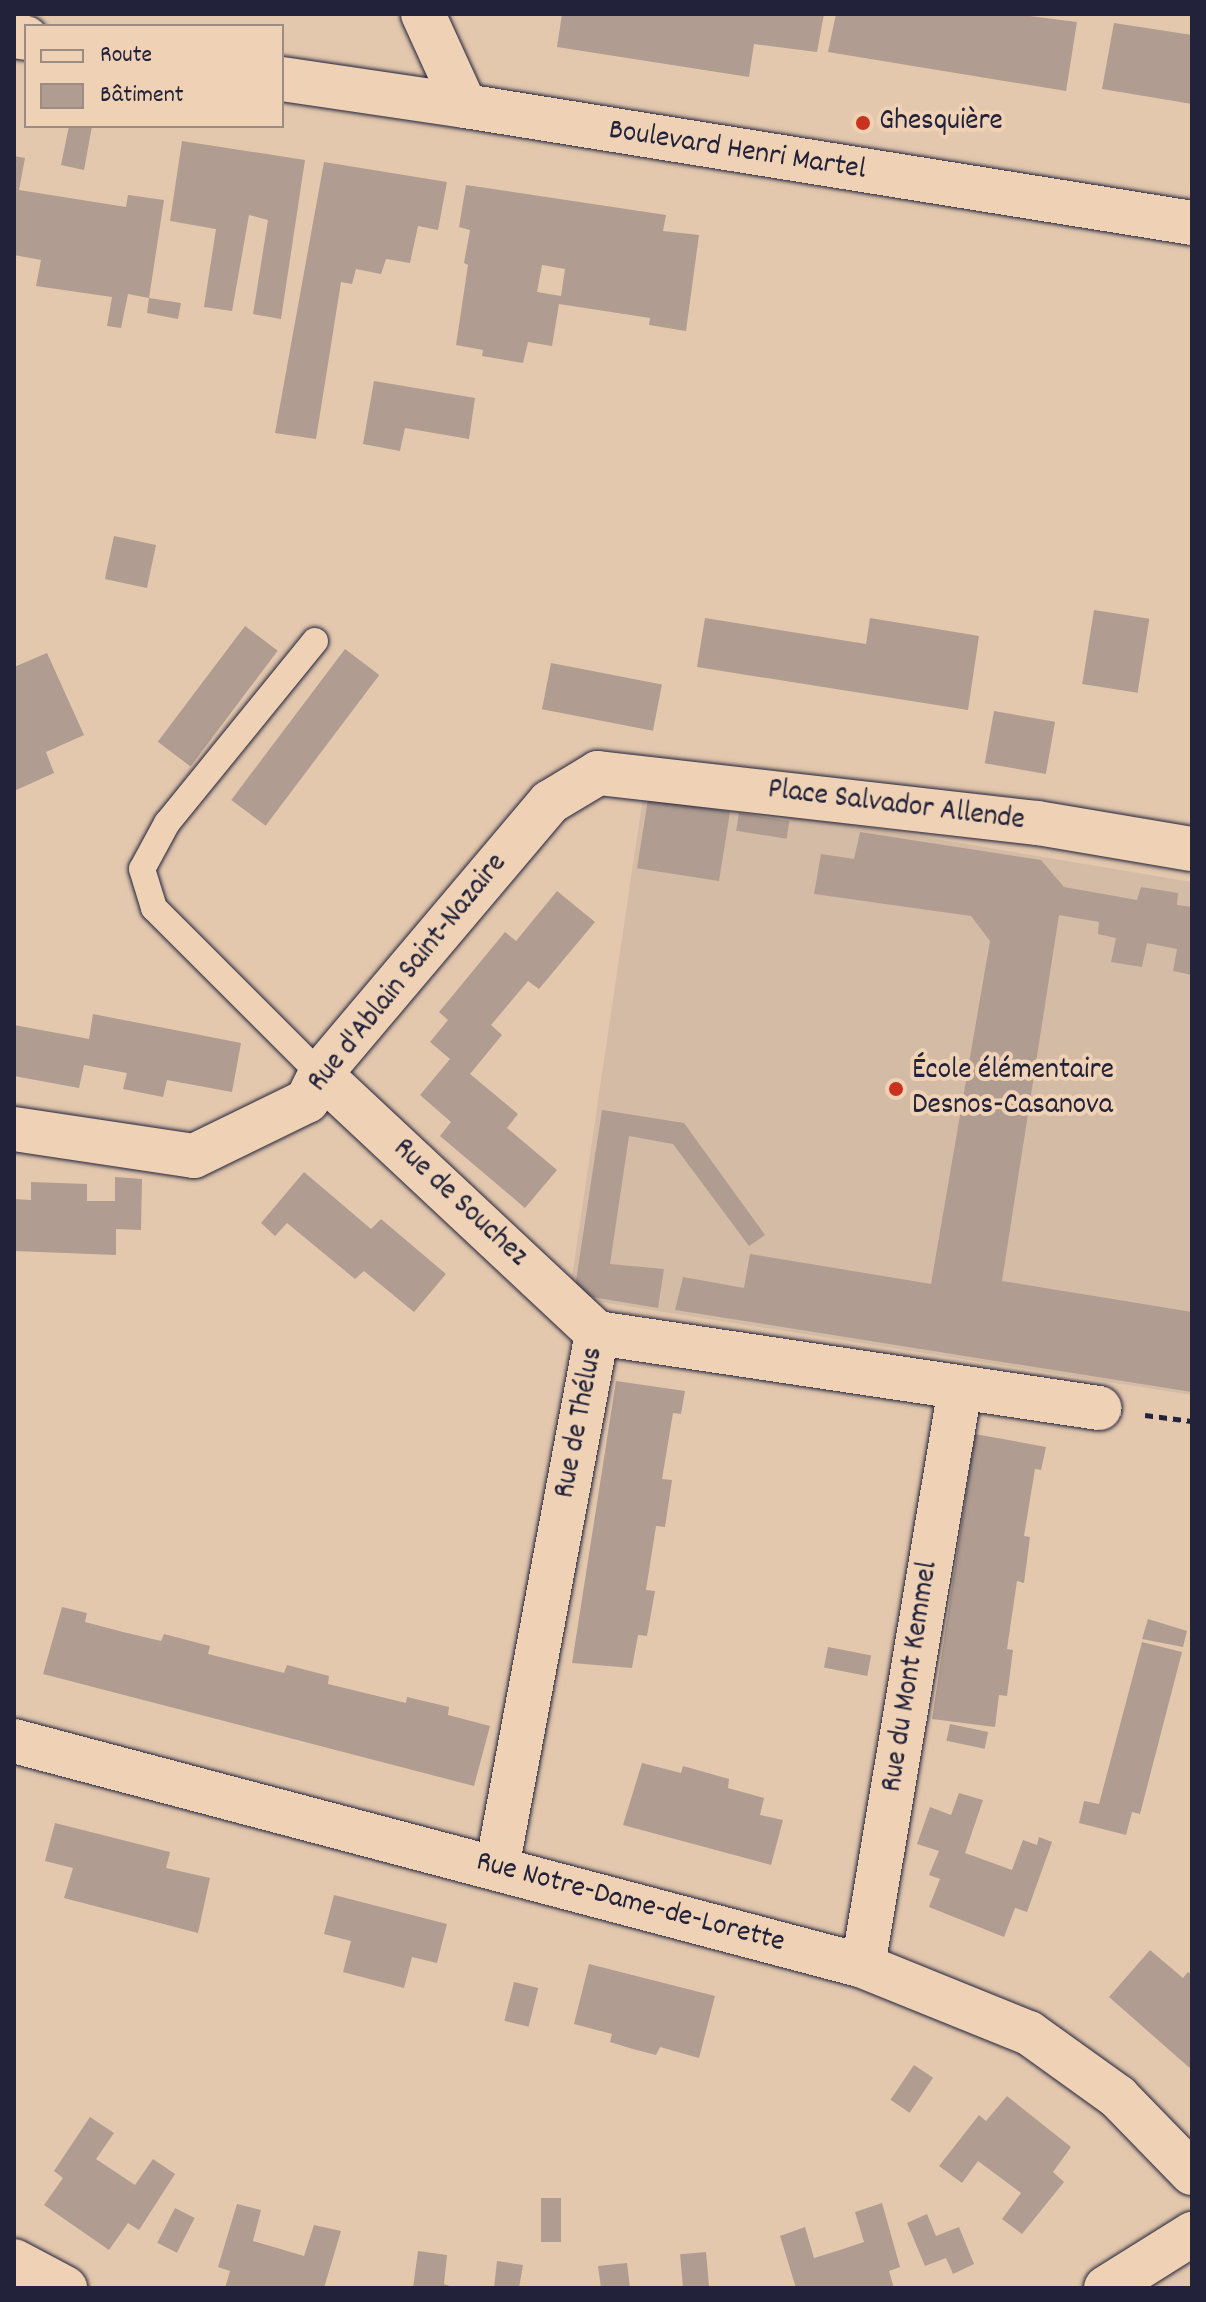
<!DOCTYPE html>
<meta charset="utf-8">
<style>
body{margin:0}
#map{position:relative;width:1206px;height:2302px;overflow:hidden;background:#e3c8ae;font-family:Dekko,sans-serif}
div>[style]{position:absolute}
.built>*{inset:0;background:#d4bba5}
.building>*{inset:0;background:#b09c90;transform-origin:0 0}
.path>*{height:5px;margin-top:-2.5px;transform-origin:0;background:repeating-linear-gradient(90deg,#22223b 0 8px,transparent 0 14px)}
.roads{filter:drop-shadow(0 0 2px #22223b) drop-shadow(0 0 2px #22223b)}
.service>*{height:26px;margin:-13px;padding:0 13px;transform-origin:13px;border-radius:13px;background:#efd2b5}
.minor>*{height:44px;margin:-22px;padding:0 22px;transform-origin:22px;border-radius:22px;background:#efd2b5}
.tertiary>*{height:44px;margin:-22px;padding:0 22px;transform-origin:22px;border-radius:22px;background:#efd2b5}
.secondary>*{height:44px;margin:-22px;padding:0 22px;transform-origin:22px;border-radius:22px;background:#efd2b5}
.dots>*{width:22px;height:22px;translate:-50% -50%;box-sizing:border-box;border:4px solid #efd2b5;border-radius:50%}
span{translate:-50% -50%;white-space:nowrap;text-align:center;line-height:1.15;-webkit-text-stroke:8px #efd2b5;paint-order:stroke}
.poi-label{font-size:30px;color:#22223b}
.left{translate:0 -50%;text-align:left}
.street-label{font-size:30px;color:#22223b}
.frame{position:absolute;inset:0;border:16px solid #22223b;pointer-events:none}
.legend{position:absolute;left:24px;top:24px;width:260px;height:104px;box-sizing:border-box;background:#efd2b5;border:2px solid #9d8c84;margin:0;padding:10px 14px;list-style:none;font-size:24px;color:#22223b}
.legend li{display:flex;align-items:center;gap:16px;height:40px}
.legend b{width:40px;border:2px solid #9d8c84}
</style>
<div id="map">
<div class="built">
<i style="clip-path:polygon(644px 790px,1192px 882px,1192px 1395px,569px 1297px)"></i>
</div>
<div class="building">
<i style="clip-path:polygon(562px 14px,824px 14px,817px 52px,754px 44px,749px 77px,557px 47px)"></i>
<i style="clip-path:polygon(836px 14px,1014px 14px,1077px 22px,1066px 91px,828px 52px)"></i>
<i style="clip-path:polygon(1114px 23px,1192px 35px,1192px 104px,1102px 89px)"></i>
<i style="clip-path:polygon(69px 126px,92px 126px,84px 170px,61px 165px)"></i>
<i style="clip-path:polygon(182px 141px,305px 160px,281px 319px,253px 314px,268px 220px,249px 215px,232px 311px,204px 307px,216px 229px,170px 221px)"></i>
<i style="clip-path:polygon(14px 156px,25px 158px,19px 190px,126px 207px,128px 195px,164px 200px,149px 298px,181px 303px,178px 319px,147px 313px,149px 298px,128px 294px,121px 328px,107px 326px,112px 297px,36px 286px,41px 260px,14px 255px)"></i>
<i style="clip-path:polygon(324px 162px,447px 182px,438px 230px,418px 226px,410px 263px,386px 259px,381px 274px,356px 269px,352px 284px,341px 282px,316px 439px,275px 433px)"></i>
<i style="clip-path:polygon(evenodd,466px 185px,666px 215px,663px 231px,699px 235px,686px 331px,649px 325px,650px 318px,559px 304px,552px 346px,528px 342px,523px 363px,482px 356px,483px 350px,456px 345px,468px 265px,464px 263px,470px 230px,459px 227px,466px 185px,542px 265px,565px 269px,561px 296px,537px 292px,542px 265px)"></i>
<i style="clip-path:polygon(374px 381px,475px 398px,469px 439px,405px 428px,400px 451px,363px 444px)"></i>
<i style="left:114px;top:536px;width:43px;height:44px;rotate:12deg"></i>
<i style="left:1094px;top:610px;width:56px;height:75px;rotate:9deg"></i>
<i style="clip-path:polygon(705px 618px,866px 644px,870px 618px,979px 636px,968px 710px,697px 667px)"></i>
<i style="left:245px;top:626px;width:41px;height:145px;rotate:37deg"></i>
<i style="left:345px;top:649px;width:43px;height:189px;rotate:37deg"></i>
<i style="clip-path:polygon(47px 653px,84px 735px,46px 752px,54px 773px,14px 791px,14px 667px)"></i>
<i style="left:551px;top:663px;width:113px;height:47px;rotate:11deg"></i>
<i style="left:994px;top:711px;width:62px;height:53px;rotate:10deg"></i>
<i style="left:648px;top:799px;width:83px;height:70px;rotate:9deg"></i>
<i style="left:739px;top:813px;width:51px;height:18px;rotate:9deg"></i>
<i style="clip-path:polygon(860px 832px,1041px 860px,1064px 887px,1137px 900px,1141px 887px,1178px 893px,1177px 905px,1192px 907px,1192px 975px,1173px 971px,1177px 949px,1147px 943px,1142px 967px,1111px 962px,1116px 938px,1098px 934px,1099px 922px,1059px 915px,1002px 1281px,1192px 1312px,1192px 1392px,675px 1310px,683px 1277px,744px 1288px,750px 1254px,931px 1284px,990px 941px,971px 916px,814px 894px,821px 854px,854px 859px)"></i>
<i style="clip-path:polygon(557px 891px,595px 922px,539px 989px,528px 981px,491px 1025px,502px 1035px,470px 1074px,518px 1114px,507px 1128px,557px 1170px,525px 1208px,440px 1136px,451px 1122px,420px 1095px,450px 1059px,430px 1042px,448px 1020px,439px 1012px,505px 932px,516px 941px)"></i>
<i style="clip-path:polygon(93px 1014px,241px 1043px,232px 1092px,167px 1080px,163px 1097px,123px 1089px,127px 1073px,84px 1065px,79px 1088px,14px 1076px,14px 1025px,89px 1039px)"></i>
<i style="clip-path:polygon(602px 1110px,684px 1123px,765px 1235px,749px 1246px,673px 1144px,629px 1136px,610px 1264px,664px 1269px,658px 1308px,574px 1294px)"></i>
<i style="clip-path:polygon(304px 1172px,371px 1229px,381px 1219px,446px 1274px,414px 1312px,364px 1271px,355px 1279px,287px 1223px,275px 1236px,261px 1223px)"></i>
<i style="clip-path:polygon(115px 1177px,142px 1179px,141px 1230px,116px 1229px,116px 1255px,14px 1251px,14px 1199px,31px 1200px,31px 1182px,87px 1184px,87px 1201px,115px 1201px)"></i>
<i style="clip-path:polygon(616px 1381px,685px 1391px,681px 1414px,673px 1413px,662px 1479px,672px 1480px,665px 1527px,656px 1526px,646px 1590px,655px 1591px,647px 1636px,638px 1635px,632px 1668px,572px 1663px)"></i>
<i style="clip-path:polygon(975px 1434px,1046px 1447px,1041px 1470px,1035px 1469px,1024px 1536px,1030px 1537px,1024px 1583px,1017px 1581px,1007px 1649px,1013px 1650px,1007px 1696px,999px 1695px,995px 1727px,932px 1719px)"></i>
<i style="clip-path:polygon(62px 1607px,87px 1613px,85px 1622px,123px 1632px,161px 1641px,164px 1634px,210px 1646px,208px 1654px,284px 1673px,287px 1665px,329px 1676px,328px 1684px,406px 1703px,407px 1697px,449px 1707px,448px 1715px,490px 1726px,474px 1786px,43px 1674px)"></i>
<i style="clip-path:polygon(1148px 1619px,1187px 1631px,1183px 1647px,1142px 1639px)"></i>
<i style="clip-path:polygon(1142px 1642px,1182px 1652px,1140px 1814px,1132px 1812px,1126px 1835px,1079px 1823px,1084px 1801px,1099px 1804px)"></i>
<i style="left:828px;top:1647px;width:44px;height:21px;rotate:11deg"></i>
<i style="left:950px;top:1724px;width:39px;height:17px;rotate:12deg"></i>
<i style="clip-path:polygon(642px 1763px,681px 1773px,683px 1766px,729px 1779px,728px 1788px,764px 1798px,760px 1815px,783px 1820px,771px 1865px,623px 1825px)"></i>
<i style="clip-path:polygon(959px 1793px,983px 1800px,965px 1853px,1012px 1870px,1023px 1840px,1037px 1845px,1039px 1837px,1052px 1842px,1027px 1912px,1015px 1908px,1004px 1937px,929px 1907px,940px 1879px,929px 1875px,939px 1851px,917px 1844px,930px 1807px,951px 1815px)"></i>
<i style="clip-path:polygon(55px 1823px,170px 1852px,166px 1868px,210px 1878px,198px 1933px,64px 1898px,73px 1868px,45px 1861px)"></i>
<i style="clip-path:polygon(334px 1895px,447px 1924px,437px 1963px,412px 1957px,404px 1988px,343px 1972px,351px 1941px,324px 1934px)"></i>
<i style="clip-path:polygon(1150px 1950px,1183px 1978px,1188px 1972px,1192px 1975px,1192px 2070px,1109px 1997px)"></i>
<i style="clip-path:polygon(589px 1964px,715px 1996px,699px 2058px,660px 2047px,656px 2055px,633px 2049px,610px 2042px,612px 2034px,574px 2024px)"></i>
<i style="left:514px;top:1982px;width:25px;height:40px;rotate:14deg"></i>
<i style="left:914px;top:2065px;width:23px;height:42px;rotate:34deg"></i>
<i style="clip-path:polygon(1007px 2096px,1071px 2147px,1053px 2172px,1064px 2182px,1022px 2234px,1002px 2219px,1021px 2193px,978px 2161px,962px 2183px,939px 2166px,979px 2115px,986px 2121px)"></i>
<i style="clip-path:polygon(90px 2117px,114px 2133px,96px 2159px,135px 2185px,153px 2159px,175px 2174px,139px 2230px,128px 2223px,109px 2250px,44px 2205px,63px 2178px,54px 2171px)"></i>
<i style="left:541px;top:2198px;width:20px;height:44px"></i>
<i style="clip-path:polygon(882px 2203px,900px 2267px,889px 2271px,894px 2288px,796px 2288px,780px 2236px,805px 2227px,814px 2258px,840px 2250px,864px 2242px,855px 2212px)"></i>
<i style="clip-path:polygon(237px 2204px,261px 2210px,253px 2241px,304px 2256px,314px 2225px,341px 2231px,324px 2288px,225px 2288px,230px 2271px,218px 2267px)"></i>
<i style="left:175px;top:2208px;width:22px;height:39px;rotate:27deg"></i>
<i style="clip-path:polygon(927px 2214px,936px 2236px,959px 2227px,974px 2264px,953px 2274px,946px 2258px,925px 2266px,907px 2223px)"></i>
<i style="clip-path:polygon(418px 2251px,447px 2255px,444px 2284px,455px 2288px,413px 2288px)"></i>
<i style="left:706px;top:2252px;width:36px;height:26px;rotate:85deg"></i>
<i style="clip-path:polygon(497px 2261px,523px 2265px,519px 2288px,494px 2288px)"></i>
<i style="clip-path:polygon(627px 2263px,630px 2288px,601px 2288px,598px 2266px)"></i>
</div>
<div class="path">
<i style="left:1145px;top:1415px;width:47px;rotate:7.3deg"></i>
</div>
<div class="roads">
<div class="service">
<i style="left:315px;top:641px;width:235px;rotate:129.1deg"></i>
<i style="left:167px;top:823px;width:52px;rotate:118.5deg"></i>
<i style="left:142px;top:869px;width:41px;rotate:72.9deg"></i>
<i style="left:154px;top:908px;width:235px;rotate:45deg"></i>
</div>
<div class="minor">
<i style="left:320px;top:1074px;width:379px;rotate:43.1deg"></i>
<i style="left:14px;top:1129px;width:182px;rotate:8.5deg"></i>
<i style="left:194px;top:1156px;width:126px;rotate:-26deg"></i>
<i style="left:307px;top:1101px;width:30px;rotate:-64deg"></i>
<i style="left:320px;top:1074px;width:356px;rotate:-49.8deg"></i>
<i style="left:550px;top:802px;width:56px;rotate:-31.1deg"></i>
<i style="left:598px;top:773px;width:443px;rotate:6.5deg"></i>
<i style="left:1038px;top:823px;width:156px;rotate:9.6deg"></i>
<i style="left:14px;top:1741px;width:878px;rotate:14.84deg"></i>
<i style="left:863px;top:1966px;width:179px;rotate:22deg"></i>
<i style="left:1029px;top:2033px;width:110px;rotate:35.7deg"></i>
<i style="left:1118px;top:2097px;width:106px;rotate:45.8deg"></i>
<i style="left:497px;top:1868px;width:544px;rotate:-79.41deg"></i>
<i style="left:597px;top:1333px;width:508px;rotate:8.5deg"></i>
<i style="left:863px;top:1966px;width:586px;rotate:-80.47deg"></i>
<i style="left:14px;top:2261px;width:58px;rotate:27.9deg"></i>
<i style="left:1106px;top:2288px;width:102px;rotate:-32.1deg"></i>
</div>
<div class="tertiary">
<i style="left:14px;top:36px;width:12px;rotate:9deg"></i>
<i style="left:282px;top:79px;width:185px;rotate:8.4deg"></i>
</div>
<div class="secondary">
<i style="left:423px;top:14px;width:101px;rotate:65.5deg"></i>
<i style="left:465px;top:106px;width:736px;rotate:9.14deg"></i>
</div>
</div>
<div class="dots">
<i style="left:863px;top:123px;background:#c8321e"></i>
<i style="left:896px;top:1089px;background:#c8321e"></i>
</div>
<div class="poi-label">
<span class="left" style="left:879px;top:123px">Ghesquière</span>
<span class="left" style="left:912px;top:1089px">École élémentaire<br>Desnos-Casanova</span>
</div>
<div class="street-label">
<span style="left:737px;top:152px;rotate:9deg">Boulevard Henri Martel</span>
<span style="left:896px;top:807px;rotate:7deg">Place Salvador Allende</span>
<span style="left:409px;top:974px;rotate:-51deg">Rue d'Ablain Saint-Nazaire</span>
<span style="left:459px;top:1204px;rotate:43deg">Rue de Souchez</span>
<span style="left:581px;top:1423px;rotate:-79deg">Rue de Thélus</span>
<span style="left:912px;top:1677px;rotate:-81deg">Rue du Mont Kemmel</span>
<span style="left:630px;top:1904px;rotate:15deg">Rue Notre-Dame-de-Lorette</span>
</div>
<div class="frame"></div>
<ul class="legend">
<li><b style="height:10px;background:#efd2b5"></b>Route</li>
<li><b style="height:22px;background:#b09c90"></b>Bâtiment</li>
</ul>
</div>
